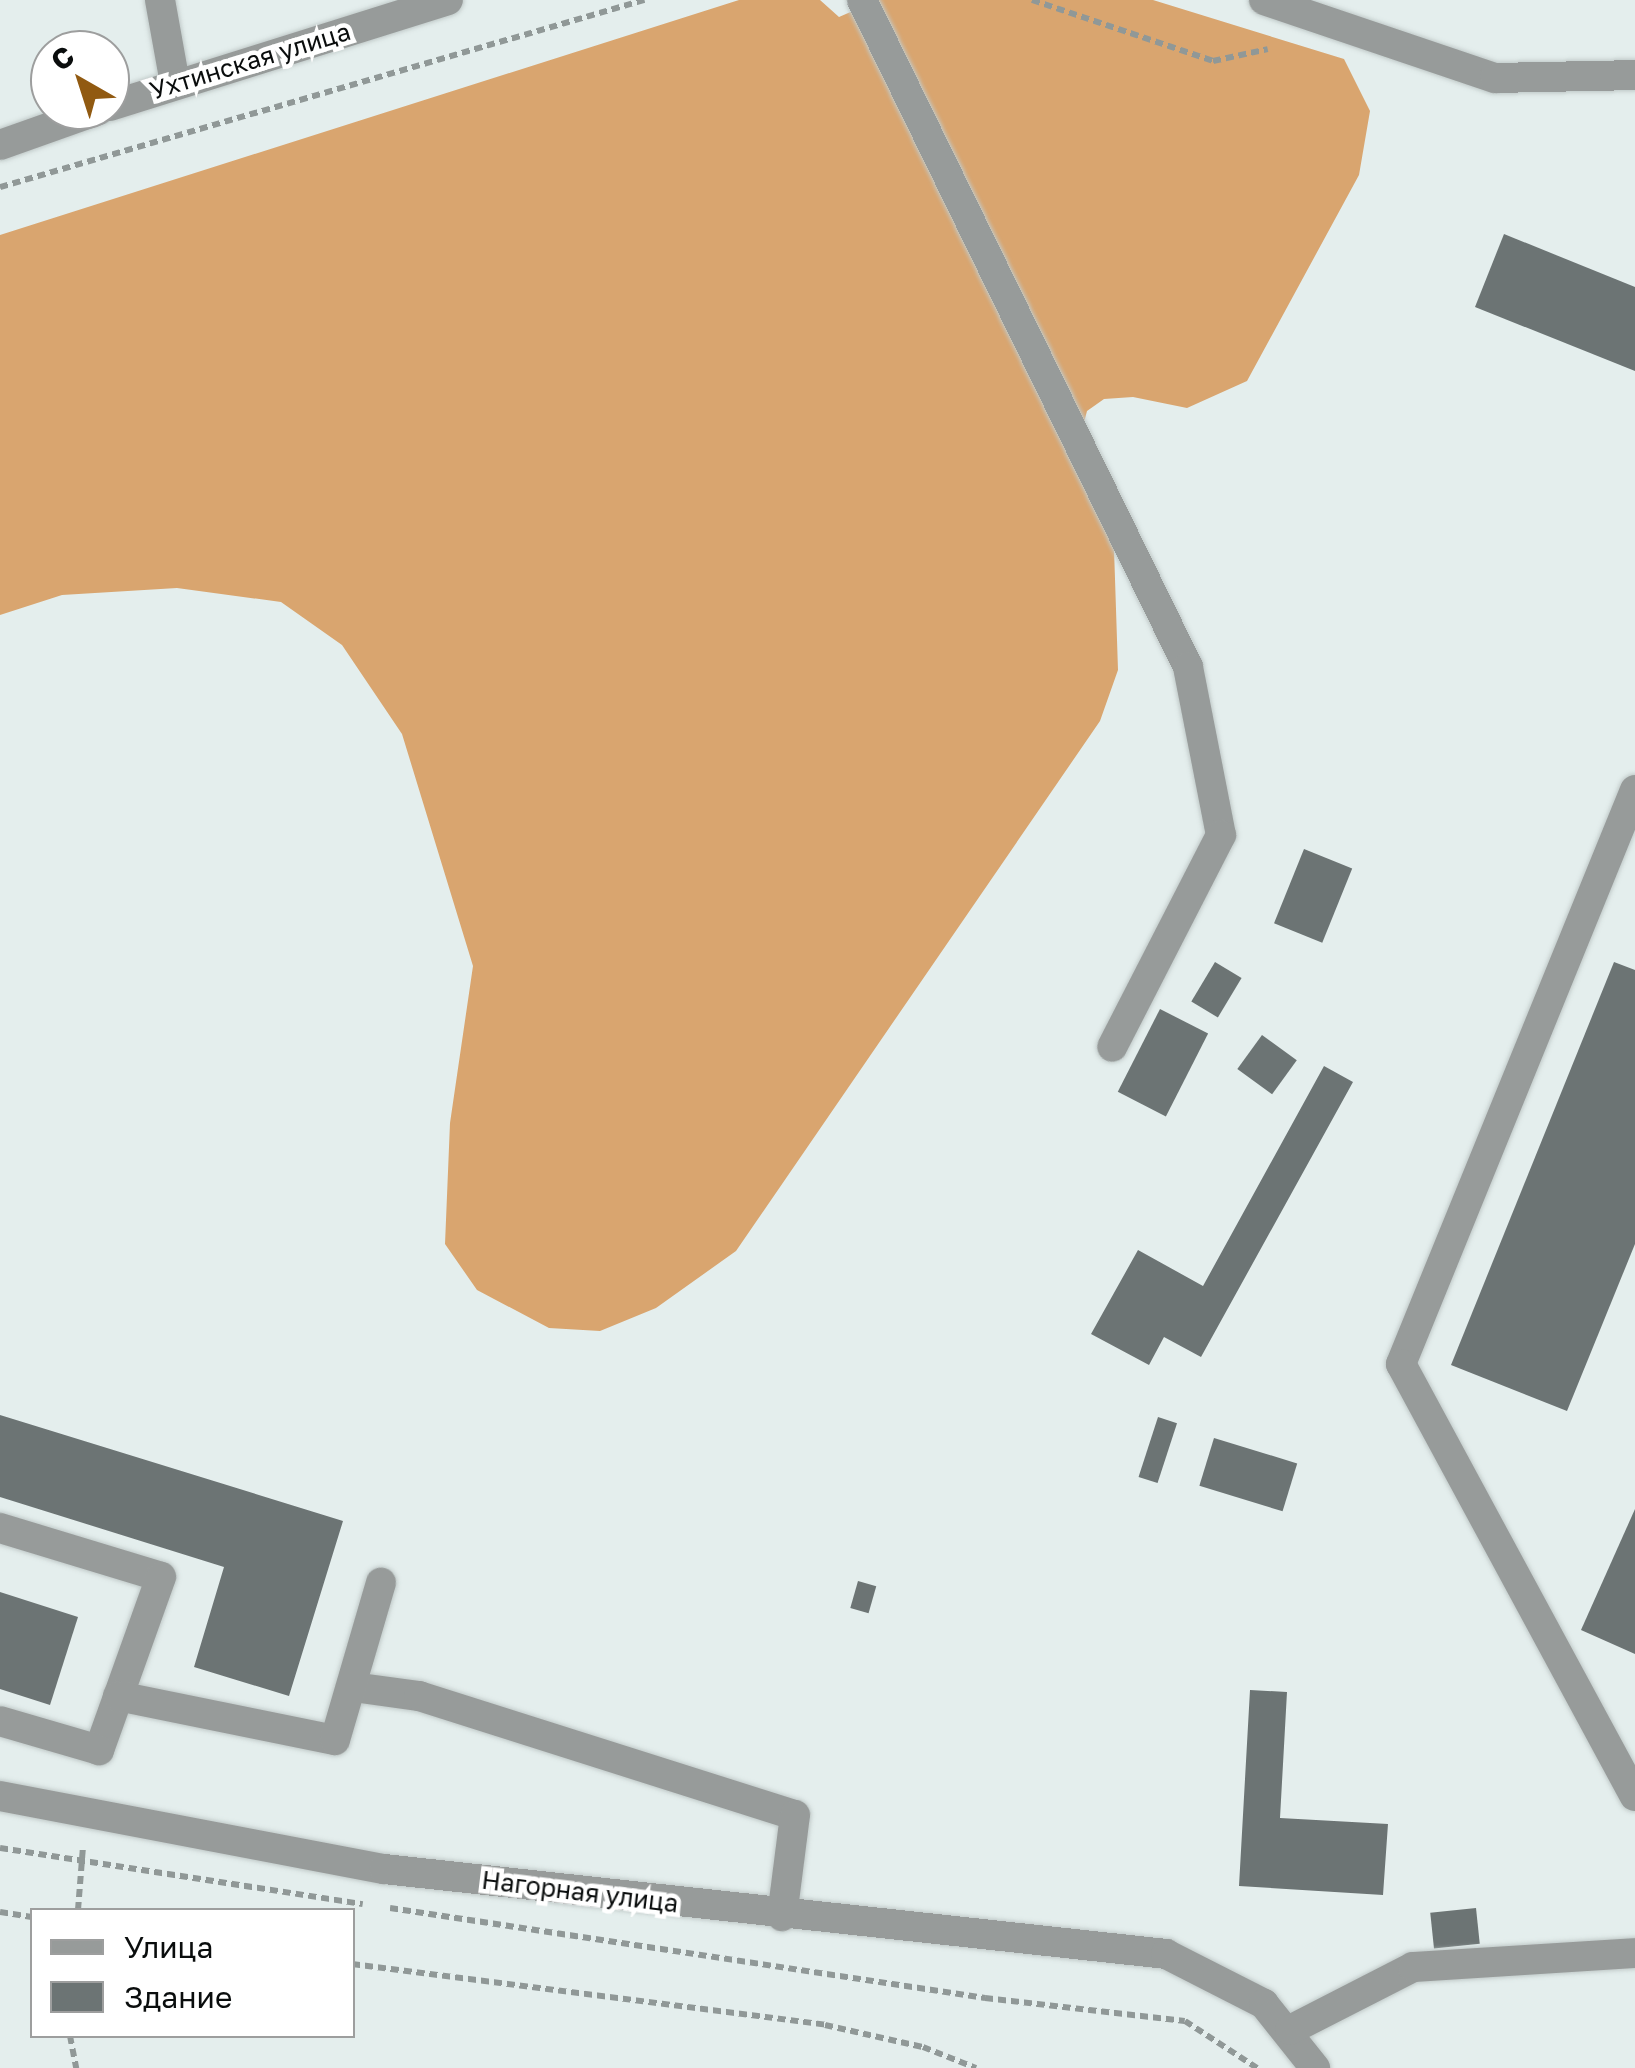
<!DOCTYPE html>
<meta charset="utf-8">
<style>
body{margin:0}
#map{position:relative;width:1635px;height:2068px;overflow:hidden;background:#e4eeed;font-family:"Golos Text",sans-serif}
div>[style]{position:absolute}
.forest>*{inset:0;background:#d9a56f}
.building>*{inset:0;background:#6c7474;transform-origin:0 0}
.path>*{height:6px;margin-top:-3px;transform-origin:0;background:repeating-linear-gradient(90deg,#909897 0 8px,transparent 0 13px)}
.roads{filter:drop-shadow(0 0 2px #c1cac9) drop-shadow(0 0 2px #c1cac9)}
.minor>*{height:30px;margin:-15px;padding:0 15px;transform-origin:15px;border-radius:15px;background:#979b9a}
span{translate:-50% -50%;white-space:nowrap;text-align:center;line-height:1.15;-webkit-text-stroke:9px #fff;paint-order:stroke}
.street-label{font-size:25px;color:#0a0d0d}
.legend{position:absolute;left:30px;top:1908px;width:325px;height:130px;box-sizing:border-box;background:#fff;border:2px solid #9d9e9e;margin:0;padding:12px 18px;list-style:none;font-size:30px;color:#0a0d0d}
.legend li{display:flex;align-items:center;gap:20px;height:50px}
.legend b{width:50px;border:2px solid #9d9e9e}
.north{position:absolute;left:30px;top:30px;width:100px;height:100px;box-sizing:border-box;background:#fff;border:2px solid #9d9e9e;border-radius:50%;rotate:321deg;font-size:28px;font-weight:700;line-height:40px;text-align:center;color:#0a0d0d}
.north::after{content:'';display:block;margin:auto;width:35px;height:45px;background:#915a11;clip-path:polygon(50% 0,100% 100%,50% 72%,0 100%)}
</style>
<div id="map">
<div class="forest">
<i style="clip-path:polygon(739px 0,820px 0,839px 17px,878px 0,1153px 0,1344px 59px,1370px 111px,1359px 175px,1247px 381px,1187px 408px,1133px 397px,1104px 399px,1087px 411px,1077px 449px,1113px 518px,1118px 670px,1100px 721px,736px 1251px,656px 1308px,600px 1331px,549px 1328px,477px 1290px,445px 1244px,450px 1123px,473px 966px,402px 734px,342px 645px,281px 602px,177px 588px,62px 595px,0 615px,0 235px)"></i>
</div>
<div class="building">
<i style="clip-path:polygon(1504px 234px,1635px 287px,1635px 371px,1475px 307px)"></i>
<i style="left:1304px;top:849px;width:52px;height:80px;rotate:22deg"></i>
<i style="left:1215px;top:962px;width:31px;height:46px;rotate:31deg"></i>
<i style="clip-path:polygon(1614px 962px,1635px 970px,1635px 1244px,1567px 1411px,1451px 1365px)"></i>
<i style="left:1160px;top:1009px;width:54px;height:93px;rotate:27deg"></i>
<i style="left:1262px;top:1035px;width:43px;height:42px;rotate:36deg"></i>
<i style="clip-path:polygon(1324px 1066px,1353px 1082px,1201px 1357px,1164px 1337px,1149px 1365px,1091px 1334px,1138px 1250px,1203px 1286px)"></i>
<i style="clip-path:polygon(0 1415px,343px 1521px,289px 1696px,194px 1667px,224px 1567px,0 1497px)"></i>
<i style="left:1158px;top:1417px;width:20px;height:63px;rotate:18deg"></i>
<i style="left:1214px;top:1438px;width:87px;height:50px;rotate:17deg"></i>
<i style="clip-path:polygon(1635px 1509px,1635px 1654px,1581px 1630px)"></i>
<i style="left:858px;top:1581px;width:19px;height:28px;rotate:16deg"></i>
<i style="clip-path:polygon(0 1592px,78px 1617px,50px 1705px,0 1689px)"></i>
<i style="clip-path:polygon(1250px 1690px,1287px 1692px,1280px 1818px,1388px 1824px,1383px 1895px,1239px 1886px)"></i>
<i style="left:1476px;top:1908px;width:36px;height:46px;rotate:84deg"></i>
</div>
<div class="path">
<i style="left:1032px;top:0;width:191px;rotate:18.6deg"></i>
<i style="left:1213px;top:61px;width:56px;rotate:-12.3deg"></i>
<i style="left:0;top:187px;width:671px;rotate:-16.19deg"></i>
<i style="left:0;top:1848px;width:367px;rotate:8.8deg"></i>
<i style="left:390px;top:1908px;width:602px;rotate:8.6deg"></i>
<i style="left:985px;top:1998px;width:201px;rotate:6.6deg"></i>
<i style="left:1185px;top:2021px;width:86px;rotate:33.1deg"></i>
<i style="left:78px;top:1910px;width:63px;rotate:-85.5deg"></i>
<i style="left:0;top:1912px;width:32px;rotate:9deg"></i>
<i style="left:352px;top:1964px;width:477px;rotate:7.3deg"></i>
<i style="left:825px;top:2025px;width:100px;rotate:12.7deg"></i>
<i style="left:923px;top:2047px;width:57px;rotate:21.6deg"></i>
<i style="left:70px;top:2036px;width:33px;rotate:79deg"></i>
</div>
<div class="roads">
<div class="minor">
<i style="left:160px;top:0;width:84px;rotate:79.8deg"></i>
<i style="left:862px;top:0;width:742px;rotate:63.95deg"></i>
<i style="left:1188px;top:667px;width:171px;rotate:78.9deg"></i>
<i style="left:1221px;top:835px;width:238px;rotate:117.2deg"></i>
<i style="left:1264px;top:0;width:244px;rotate:18.7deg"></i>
<i style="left:1495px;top:78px;width:140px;rotate:-1.2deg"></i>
<i style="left:110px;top:106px;width:354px;rotate:-17.4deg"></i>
<i style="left:0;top:145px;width:105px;rotate:-19.5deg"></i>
<i style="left:1635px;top:790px;width:620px;rotate:112.18deg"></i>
<i style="left:1401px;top:1364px;width:491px;rotate:61.6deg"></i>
<i style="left:0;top:1528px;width:168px;rotate:16.9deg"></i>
<i style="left:161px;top:1577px;width:184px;rotate:109.7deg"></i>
<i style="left:99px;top:1750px;width:103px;rotate:-163.7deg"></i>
<i style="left:353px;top:1687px;width:67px;rotate:7.8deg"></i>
<i style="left:419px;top:1696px;width:394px;rotate:17.6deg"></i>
<i style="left:795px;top:1815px;width:102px;rotate:97.3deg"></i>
<i style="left:118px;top:1696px;width:221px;rotate:11.5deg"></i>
<i style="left:335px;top:1740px;width:164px;rotate:-73.7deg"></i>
<i style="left:0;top:1796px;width:391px;rotate:10.8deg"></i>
<i style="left:384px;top:1869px;width:787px;rotate:6.2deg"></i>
<i style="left:1166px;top:1954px;width:110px;rotate:27deg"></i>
<i style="left:1264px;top:2004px;width:82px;rotate:51.4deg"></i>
<i style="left:1290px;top:2030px;width:138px;rotate:-27.1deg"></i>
<i style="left:1413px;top:1967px;width:222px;rotate:-3.6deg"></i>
</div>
</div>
<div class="street-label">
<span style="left:250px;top:61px;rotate:-17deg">Ухтинская улица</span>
<span style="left:580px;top:1892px;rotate:7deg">Нагорная улица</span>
</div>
<ul class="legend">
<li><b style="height:12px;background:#979b9a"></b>Улица</li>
<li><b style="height:28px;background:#6c7474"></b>Здание</li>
</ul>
<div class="north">С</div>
</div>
